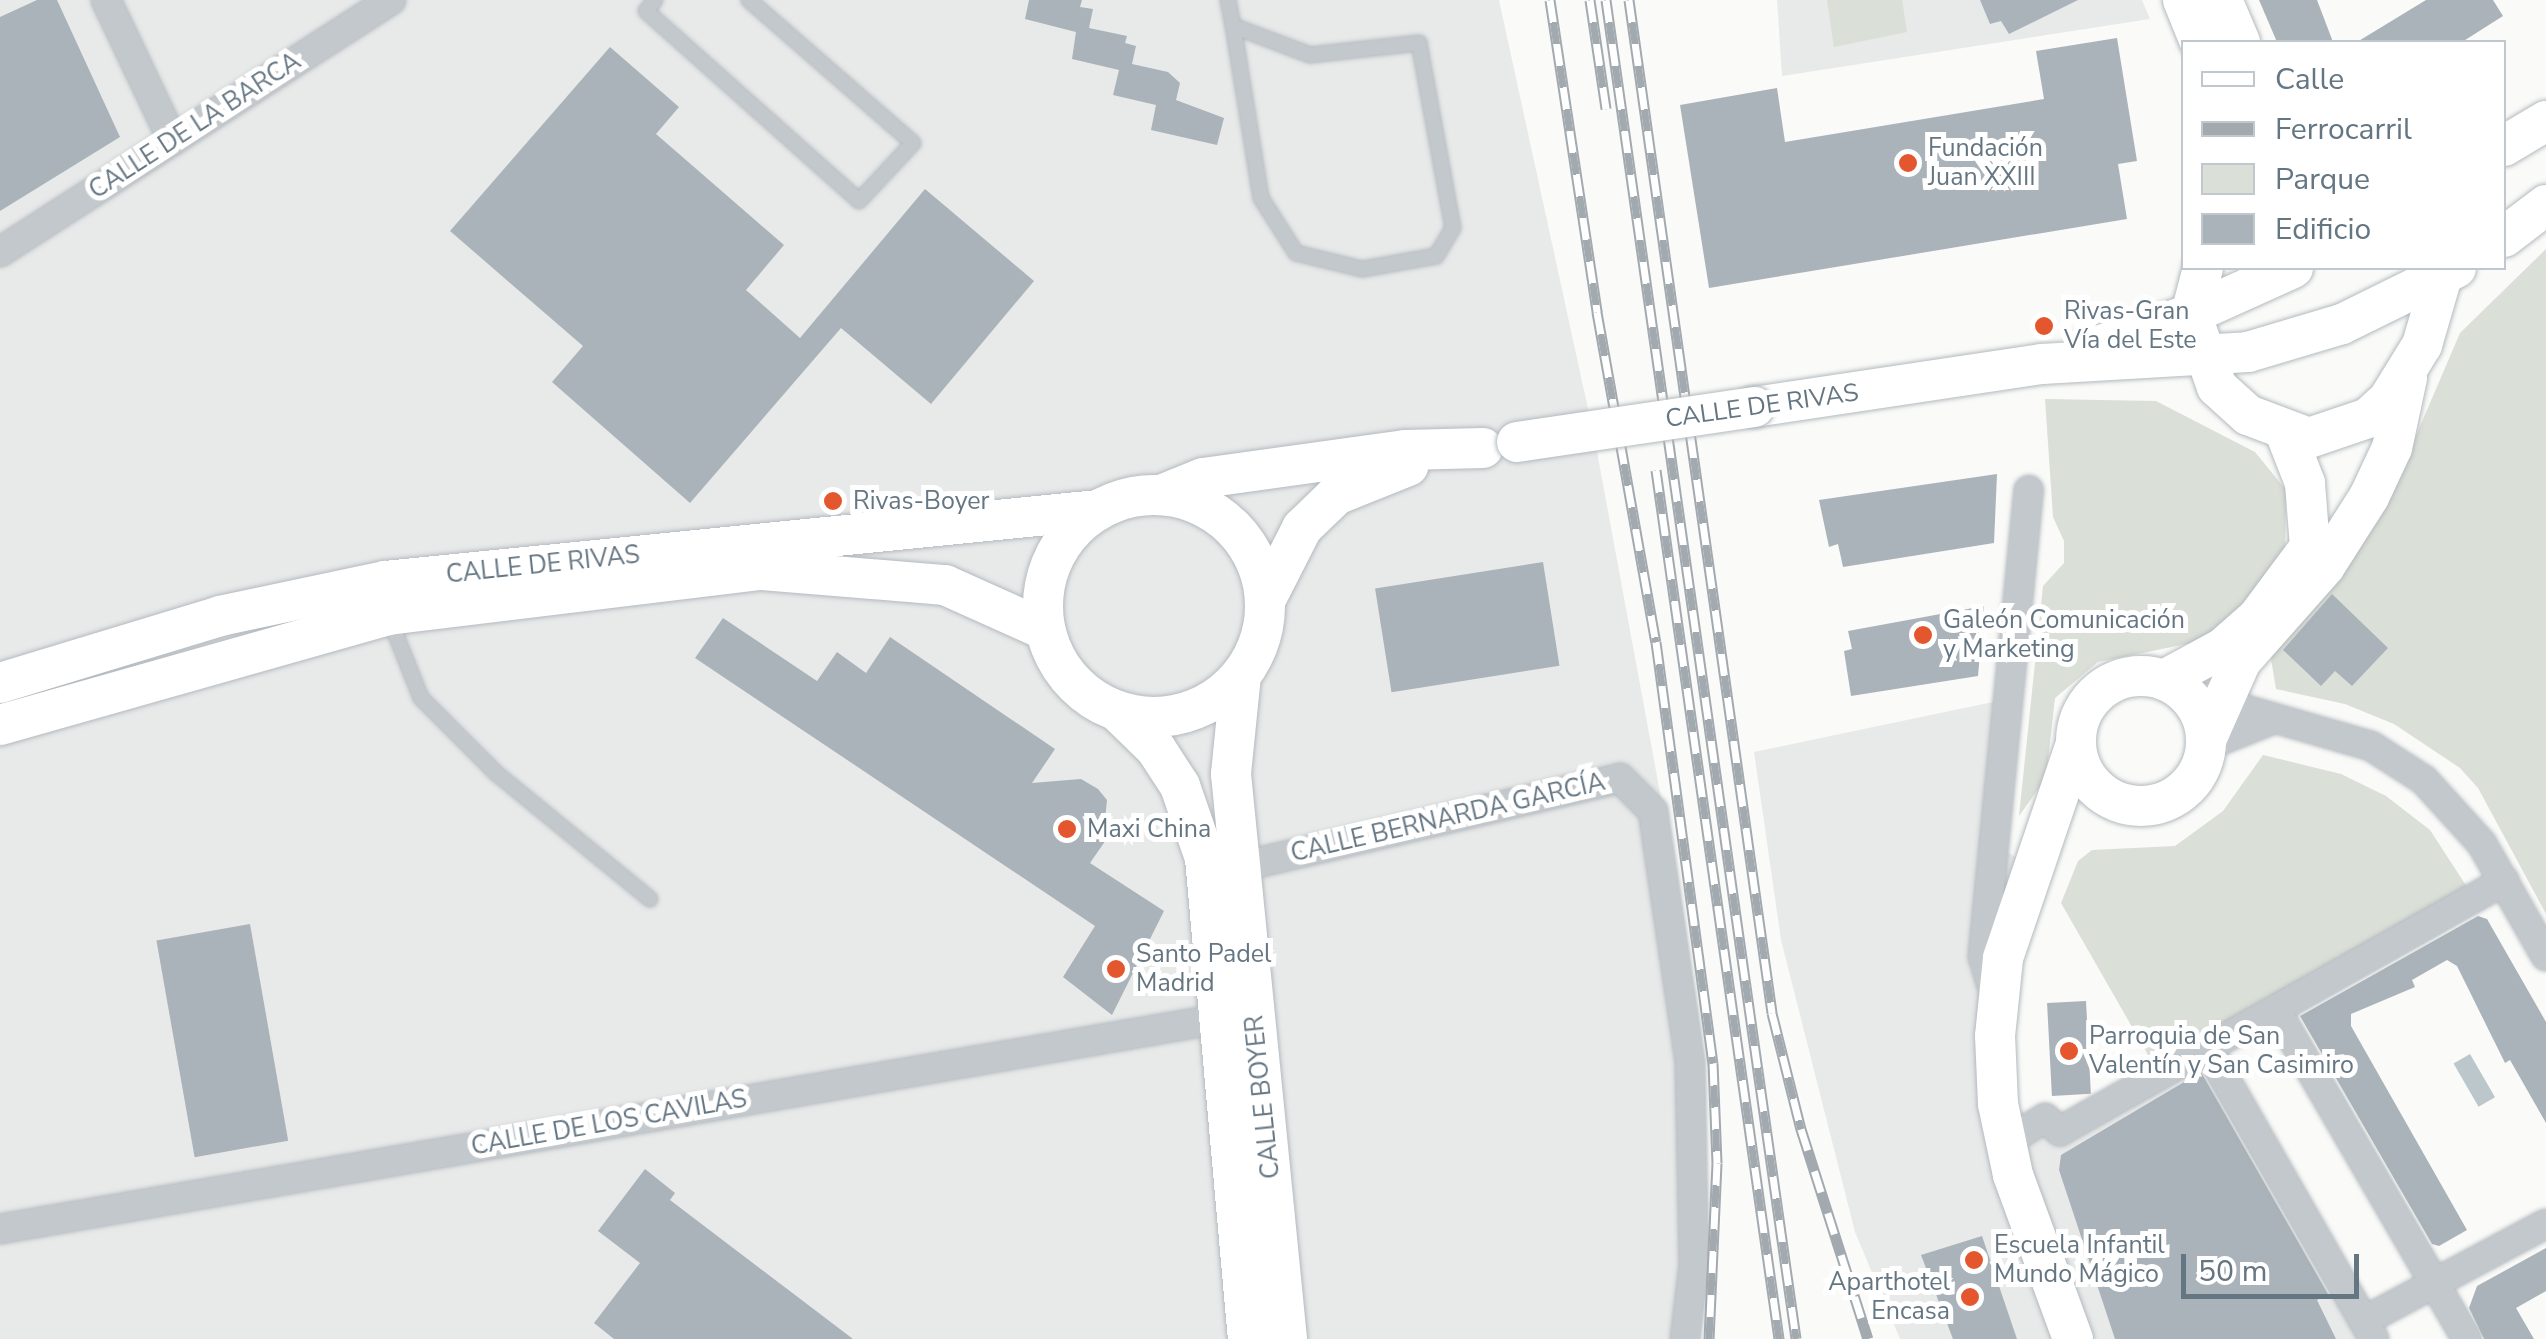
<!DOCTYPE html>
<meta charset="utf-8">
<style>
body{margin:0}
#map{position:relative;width:2546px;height:1339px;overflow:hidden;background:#fafaf8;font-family:"Nunito Sans",sans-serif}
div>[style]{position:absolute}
.built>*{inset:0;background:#e8e9e9}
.green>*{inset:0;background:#dadfd7}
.water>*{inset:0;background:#bbc7cb;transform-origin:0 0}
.building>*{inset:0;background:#aab3b9;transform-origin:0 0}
.roads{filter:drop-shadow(0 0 2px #b3babf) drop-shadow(0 0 2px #b3babf)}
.lane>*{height:14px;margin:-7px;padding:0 7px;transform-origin:7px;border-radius:7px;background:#c3c8cc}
.street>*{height:28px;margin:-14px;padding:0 14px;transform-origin:14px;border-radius:14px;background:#c3c8cc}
.secondary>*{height:40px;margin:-20px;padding:0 20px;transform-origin:20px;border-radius:20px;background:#fff}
.secondary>.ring{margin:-20px;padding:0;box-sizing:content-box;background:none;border:40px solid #fff;border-radius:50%}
.rail>*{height:11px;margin-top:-5.5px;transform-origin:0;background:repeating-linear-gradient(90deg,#fff 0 22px,#a2aab0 0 44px);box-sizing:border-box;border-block:2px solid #a2aab0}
.bridges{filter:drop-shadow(0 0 2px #b3babf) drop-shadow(0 0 2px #b3babf)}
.secondary-bridge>*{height:40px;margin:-20px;padding:0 20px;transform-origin:20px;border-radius:20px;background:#fff}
.dots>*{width:28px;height:28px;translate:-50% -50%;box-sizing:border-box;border:5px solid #fff;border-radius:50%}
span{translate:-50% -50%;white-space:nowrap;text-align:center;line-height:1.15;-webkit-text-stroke:10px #fff;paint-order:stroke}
.street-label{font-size:25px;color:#657683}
.poi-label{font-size:25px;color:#657683}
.left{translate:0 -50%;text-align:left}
.right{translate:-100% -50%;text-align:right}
.legend{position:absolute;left:2181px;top:40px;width:325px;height:230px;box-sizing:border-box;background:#fff;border:2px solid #c1c8cd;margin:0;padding:12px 18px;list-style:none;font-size:30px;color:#657683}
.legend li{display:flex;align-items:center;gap:20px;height:50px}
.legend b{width:50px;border:2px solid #c1c8cd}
.scale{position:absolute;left:2181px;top:1254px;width:178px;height:45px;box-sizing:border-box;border:5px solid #657683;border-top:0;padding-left:12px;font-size:30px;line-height:35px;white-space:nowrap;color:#657683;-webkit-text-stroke:8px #fff;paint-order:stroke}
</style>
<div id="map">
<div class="built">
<i style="clip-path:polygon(0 0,1499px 0,1595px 441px,1663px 809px,1691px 1195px,1677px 1339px,0 1339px)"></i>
<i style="clip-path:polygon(1777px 0,2142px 0,2150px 19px,1782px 76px)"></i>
<i style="clip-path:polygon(2012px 698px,1999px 847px,2032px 867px,2019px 904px,2006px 1141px,2061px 1131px,2208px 1049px,2374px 1339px,1900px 1339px,1855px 1232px,1781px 940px,1754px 752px)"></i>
</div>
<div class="green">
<i style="clip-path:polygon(1827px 0,1902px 0,1907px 32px,1834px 47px)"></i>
<i style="clip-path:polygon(2546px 249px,2546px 914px,2478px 788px,2460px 768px,2394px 724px,2345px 704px,2276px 689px,2270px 653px,2329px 592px,2382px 515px,2460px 333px)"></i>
<i style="clip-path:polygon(2045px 399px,2156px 401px,2255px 452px,2286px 490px,2285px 555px,2251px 606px,2206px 640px,2098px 662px,2055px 698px,2046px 778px,2019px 816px,2043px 586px,2064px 563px,2064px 541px,2053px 517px)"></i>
<i style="clip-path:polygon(2263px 755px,2341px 774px,2386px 796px,2430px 830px,2467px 887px,2155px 1067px,2061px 903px,2078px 861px,2092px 850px,2175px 846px,2223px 811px)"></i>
</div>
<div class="water">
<i style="left:2470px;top:1054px;width:50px;height:19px;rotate:60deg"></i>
</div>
<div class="building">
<i style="clip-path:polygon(37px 0,57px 0,120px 137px,0 211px,0 17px)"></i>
<i style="clip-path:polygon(1029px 0,1082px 0,1080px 7px,1093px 9px,1089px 28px,1127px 36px,1125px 43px,1136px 46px,1132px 64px,1168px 72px,1180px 83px,1176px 100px,1224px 118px,1217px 145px,1151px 130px,1156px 105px,1113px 95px,1119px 70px,1072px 59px,1076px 32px,1025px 19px)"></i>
<i style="clip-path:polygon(1980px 0,2078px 0,2009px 34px,2001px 21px,1990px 24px)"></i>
<i style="clip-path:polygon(2259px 0,2317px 0,2333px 42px,2277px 42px)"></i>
<i style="clip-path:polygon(2426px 0,2493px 0,2503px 16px,2462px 42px,2357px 42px)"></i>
<i style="clip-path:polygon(2117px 38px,2137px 161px,2118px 164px,2127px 219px,1709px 288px,1680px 105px,1777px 88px,1785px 142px,2044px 99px,2036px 51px)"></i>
<i style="clip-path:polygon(610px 47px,679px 107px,656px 134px,784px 245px,746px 290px,800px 338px,925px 189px,1034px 281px,931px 404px,841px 328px,690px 503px,552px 382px,583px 346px,450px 231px)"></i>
<i style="clip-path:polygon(1997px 474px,1994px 543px,1843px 567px,1838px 544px,1829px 547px,1819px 500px)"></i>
<i style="left:1543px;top:562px;width:105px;height:170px;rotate:81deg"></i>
<i style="clip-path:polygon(2332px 594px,2388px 648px,2352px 686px,2335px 671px,2321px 686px,2283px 650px)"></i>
<i style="clip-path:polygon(1984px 606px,1978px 676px,1851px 696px,1844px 651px,1852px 649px,1848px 631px)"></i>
<i style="clip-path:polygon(723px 618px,817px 681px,837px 652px,866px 673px,890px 637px,1055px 749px,1032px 783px,1081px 779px,1098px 789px,1107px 800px,1104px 830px,1110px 834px,1090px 863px,1164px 911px,1112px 1015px,1063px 977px,1095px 926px,695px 658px)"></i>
<i style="clip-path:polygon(2478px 916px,2487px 919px,2546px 1022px,2546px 1123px,2510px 1060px,2505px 1063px,2457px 966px,2447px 960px,2412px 980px,2415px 987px,2351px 1014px,2351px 1026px,2467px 1230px,2439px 1246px,2432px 1244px,2300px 1016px)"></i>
<i style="left:250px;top:924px;width:220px;height:95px;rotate:80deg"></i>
<i style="left:2086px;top:1001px;width:93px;height:39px;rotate:87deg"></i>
<i style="clip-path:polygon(2201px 1072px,2328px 1294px,2317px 1300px,2336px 1339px,2115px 1339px,2059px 1170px,2061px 1155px)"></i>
<i style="clip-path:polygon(645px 1169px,675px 1193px,670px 1200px,853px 1339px,614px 1339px,594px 1323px,640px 1263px,598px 1231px)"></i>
<i style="clip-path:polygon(1982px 1236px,2017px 1339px,1953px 1339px,1921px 1255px)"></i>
<i style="clip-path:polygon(2546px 1248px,2546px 1291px,2516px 1308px,2534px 1339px,2484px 1339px,2469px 1308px,2477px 1286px)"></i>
</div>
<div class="roads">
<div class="lane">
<i style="left:655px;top:0;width:14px;rotate:129deg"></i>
<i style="left:646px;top:11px;width:285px;rotate:41.7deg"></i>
<i style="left:859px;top:201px;width:79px;rotate:-47deg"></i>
<i style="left:913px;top:143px;width:218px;rotate:-138.9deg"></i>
<i style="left:1228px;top:0;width:26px;rotate:79deg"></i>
<i style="left:1233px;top:26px;width:82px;rotate:20.6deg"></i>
<i style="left:1310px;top:55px;width:110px;rotate:-6.3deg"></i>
<i style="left:1419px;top:43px;width:188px;rotate:79.6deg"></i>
<i style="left:1453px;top:228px;width:33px;rotate:121deg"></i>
<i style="left:1436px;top:256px;width:75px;rotate:170deg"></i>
<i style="left:1362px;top:269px;width:68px;rotate:-166.4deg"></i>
<i style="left:1296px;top:253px;width:65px;rotate:-122.5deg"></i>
<i style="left:1261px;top:198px;width:174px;rotate:-99.2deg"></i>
<i style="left:390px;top:620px;width:84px;rotate:68.3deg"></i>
<i style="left:421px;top:698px;width:106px;rotate:45deg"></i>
<i style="left:496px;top:773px;width:199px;rotate:39.3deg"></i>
</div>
<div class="street">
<i style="left:106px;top:0;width:156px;rotate:64.6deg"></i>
<i style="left:0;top:252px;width:465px;rotate:-32.8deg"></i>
<i style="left:2184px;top:692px;width:195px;rotate:16.1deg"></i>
<i style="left:2371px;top:746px;width:63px;rotate:32.7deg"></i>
<i style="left:2424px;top:780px;width:86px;rotate:47.8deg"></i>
<i style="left:2482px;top:844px;width:129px;rotate:60.3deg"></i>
<i style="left:2206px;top:746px;width:73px;rotate:-21.7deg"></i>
<i style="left:1239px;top:867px;width:391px;rotate:-13.1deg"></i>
<i style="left:1620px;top:778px;width:47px;rotate:45deg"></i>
<i style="left:1653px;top:811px;width:255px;rotate:81.6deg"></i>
<i style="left:1690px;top:1063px;width:201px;rotate:88.9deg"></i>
<i style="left:1694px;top:1264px;width:76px;rotate:96.8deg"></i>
<i style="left:1993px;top:989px;width:34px;rotate:-107deg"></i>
<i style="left:1983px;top:956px;width:468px;rotate:-84.4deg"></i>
<i style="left:2276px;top:1010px;width:380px;rotate:59.9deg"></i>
<i style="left:2208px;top:1049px;width:334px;rotate:60.2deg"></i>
<i style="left:2006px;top:1142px;width:46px;rotate:-31.6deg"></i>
<i style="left:2045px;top:1118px;width:20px;rotate:41deg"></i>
<i style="left:2060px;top:1131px;width:510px;rotate:-29.38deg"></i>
<i style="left:0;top:1229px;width:1236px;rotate:-9.78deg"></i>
<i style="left:2364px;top:1321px;width:206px;rotate:-28.1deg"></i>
</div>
<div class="secondary">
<i style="left:2183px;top:0;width:45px;rotate:68deg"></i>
<i style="left:2222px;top:0;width:46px;rotate:66.8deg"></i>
<i style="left:2504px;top:146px;width:49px;rotate:-30.8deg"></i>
<i style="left:2504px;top:237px;width:53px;rotate:-37.3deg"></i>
<i style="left:2203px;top:268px;width:48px;rotate:104.6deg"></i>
<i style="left:2191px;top:314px;width:77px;rotate:70.4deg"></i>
<i style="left:2217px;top:387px;width:42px;rotate:42.1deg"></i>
<i style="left:2248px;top:415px;width:65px;rotate:20.7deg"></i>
<i style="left:2309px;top:438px;width:62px;rotate:-18.7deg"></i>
<i style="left:2368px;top:418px;width:27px;rotate:-42deg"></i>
<i style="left:2388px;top:400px;width:65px;rotate:-58.3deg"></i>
<i style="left:2422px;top:345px;width:72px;rotate:-73.8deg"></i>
<i style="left:2084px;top:351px;width:113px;rotate:-19.1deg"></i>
<i style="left:2191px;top:314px;width:112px;rotate:-24.3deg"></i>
<i style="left:1754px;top:407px;width:291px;rotate:-8.5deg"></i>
<i style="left:2042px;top:364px;width:206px;rotate:-3.3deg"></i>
<i style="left:2248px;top:352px;width:98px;rotate:-16.6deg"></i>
<i style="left:2342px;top:324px;width:127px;rotate:-26.2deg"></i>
<i class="ring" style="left:1043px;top:495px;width:182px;height:182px"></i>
<i style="left:1161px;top:495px;width:45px;rotate:-22deg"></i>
<i style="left:1203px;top:478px;width:204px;rotate:-7.9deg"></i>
<i style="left:1405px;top:450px;width:78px;rotate:-1.5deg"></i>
<i style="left:1265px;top:601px;width:82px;rotate:-63.1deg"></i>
<i style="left:1302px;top:528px;width:47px;rotate:-44.1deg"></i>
<i style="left:1336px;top:495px;width:78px;rotate:-21.9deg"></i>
<i style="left:1241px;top:675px;width:100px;rotate:95.8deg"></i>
<i style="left:1231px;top:774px;width:568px;rotate:84.34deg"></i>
<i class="ring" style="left:2076px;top:676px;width:90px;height:90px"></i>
<i style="left:2164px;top:680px;width:67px;rotate:-28.5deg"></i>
<i style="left:2223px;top:648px;width:47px;rotate:-41.5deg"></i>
<i style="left:2258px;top:617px;width:87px;rotate:-53.4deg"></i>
<i style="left:2310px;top:547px;width:64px;rotate:-94.5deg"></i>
<i style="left:2305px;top:483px;width:55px;rotate:-111.4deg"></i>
<i style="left:0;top:683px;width:230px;rotate:-16.9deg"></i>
<i style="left:220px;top:616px;width:169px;rotate:-12deg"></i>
<i style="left:385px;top:581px;width:716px;rotate:-5.69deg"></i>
<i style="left:1118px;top:712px;width:53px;rotate:44.2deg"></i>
<i style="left:1156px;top:749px;width:44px;rotate:57deg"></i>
<i style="left:1180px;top:786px;width:76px;rotate:70.9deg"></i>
<i style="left:1205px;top:858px;width:483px;rotate:84.9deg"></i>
<i style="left:0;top:725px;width:403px;rotate:-15.8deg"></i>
<i style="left:388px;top:615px;width:377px;rotate:-6.9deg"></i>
<i style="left:762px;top:570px;width:184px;rotate:4.7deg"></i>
<i style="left:945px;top:585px;width:110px;rotate:24.2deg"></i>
<i style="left:2206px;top:740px;width:86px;rotate:-66.1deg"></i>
<i style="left:2241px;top:661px;width:127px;rotate:-48.5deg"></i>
<i style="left:2325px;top:566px;width:82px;rotate:-57.5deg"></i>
<i style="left:2369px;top:497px;width:54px;rotate:-64.9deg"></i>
<i style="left:2392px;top:448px;width:72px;rotate:-77.9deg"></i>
<i style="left:2073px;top:1339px;width:175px;rotate:-110.1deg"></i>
<i style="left:2013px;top:1175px;width:73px;rotate:-101.9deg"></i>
<i style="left:1998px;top:1104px;width:68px;rotate:-92.5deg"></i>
<i style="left:1995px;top:1036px;width:78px;rotate:-84.1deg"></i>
<i style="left:2003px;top:958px;width:226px;rotate:-71.2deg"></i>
</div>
</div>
<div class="rail">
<i style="left:1550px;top:0;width:316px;rotate:81.4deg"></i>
<i style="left:1597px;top:312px;width:335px;rotate:79.9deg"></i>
<i style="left:1656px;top:642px;width:425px;rotate:82.3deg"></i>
<i style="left:1713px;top:1063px;width:100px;rotate:87.7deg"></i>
<i style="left:1717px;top:1163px;width:176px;rotate:92.6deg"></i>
<i style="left:1590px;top:0;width:110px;rotate:81.6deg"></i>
<i style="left:1606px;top:0;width:1352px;rotate:81.92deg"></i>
<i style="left:1629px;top:0;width:1023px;rotate:81.96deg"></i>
<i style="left:1772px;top:1013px;width:120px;rotate:76deg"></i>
<i style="left:1801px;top:1129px;width:220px;rotate:72.3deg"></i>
<i style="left:1656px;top:470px;width:878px;rotate:81.94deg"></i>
</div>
<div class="bridges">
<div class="secondary-bridge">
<i style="left:1517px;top:442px;width:240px;rotate:-8.4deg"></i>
</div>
</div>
<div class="dots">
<i style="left:1908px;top:163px;background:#e4572e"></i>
<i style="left:2044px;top:326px;background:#e4572e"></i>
<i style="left:833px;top:501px;background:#e4572e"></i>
<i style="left:1923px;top:635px;background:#e4572e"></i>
<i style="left:1067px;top:829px;background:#e4572e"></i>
<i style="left:1116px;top:969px;background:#e4572e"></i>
<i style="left:2069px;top:1051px;background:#e4572e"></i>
<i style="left:1974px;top:1260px;background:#e4572e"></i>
<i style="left:1970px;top:1297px;background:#e4572e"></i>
</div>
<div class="street-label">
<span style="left:195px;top:126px;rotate:-33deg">CALLE DE LA BARCA</span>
<span style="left:1762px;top:406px;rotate:-8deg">CALLE DE RIVAS</span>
<span style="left:543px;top:565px;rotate:-6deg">CALLE DE RIVAS</span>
<span style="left:1448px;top:818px;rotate:-13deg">CALLE BERNARDA GARCÍA</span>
<span style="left:1263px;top:1097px;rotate:-96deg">CALLE BOYER</span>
<span style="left:609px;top:1123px;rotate:-10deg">CALLE DE LOS CAVILAS</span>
</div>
<div class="poi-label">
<span class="left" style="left:1928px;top:163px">Fundación<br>Juan XXIII</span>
<span class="left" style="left:2064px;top:326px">Rivas-Gran<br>Vía del Este</span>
<span class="left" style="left:853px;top:501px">Rivas-Boyer</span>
<span class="left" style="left:1943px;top:635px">Galeón Comunicación<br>y Marketing</span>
<span class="left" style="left:1087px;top:829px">Maxi China</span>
<span class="left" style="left:1136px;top:969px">Santo Padel<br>Madrid</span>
<span class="left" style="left:2089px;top:1051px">Parroquia de San<br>Valentín y San Casimiro</span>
<span class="left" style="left:1994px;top:1260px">Escuela Infantil<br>Mundo Mágico</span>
<span class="right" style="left:1950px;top:1297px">Aparthotel<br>Encasa</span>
</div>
<ul class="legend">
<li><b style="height:12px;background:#fff"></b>Calle</li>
<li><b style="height:12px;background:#a2aab0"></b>Ferrocarril</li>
<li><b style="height:28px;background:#dadfd7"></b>Parque</li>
<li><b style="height:28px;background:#aab3b9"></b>Edificio</li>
</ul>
<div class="scale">50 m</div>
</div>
